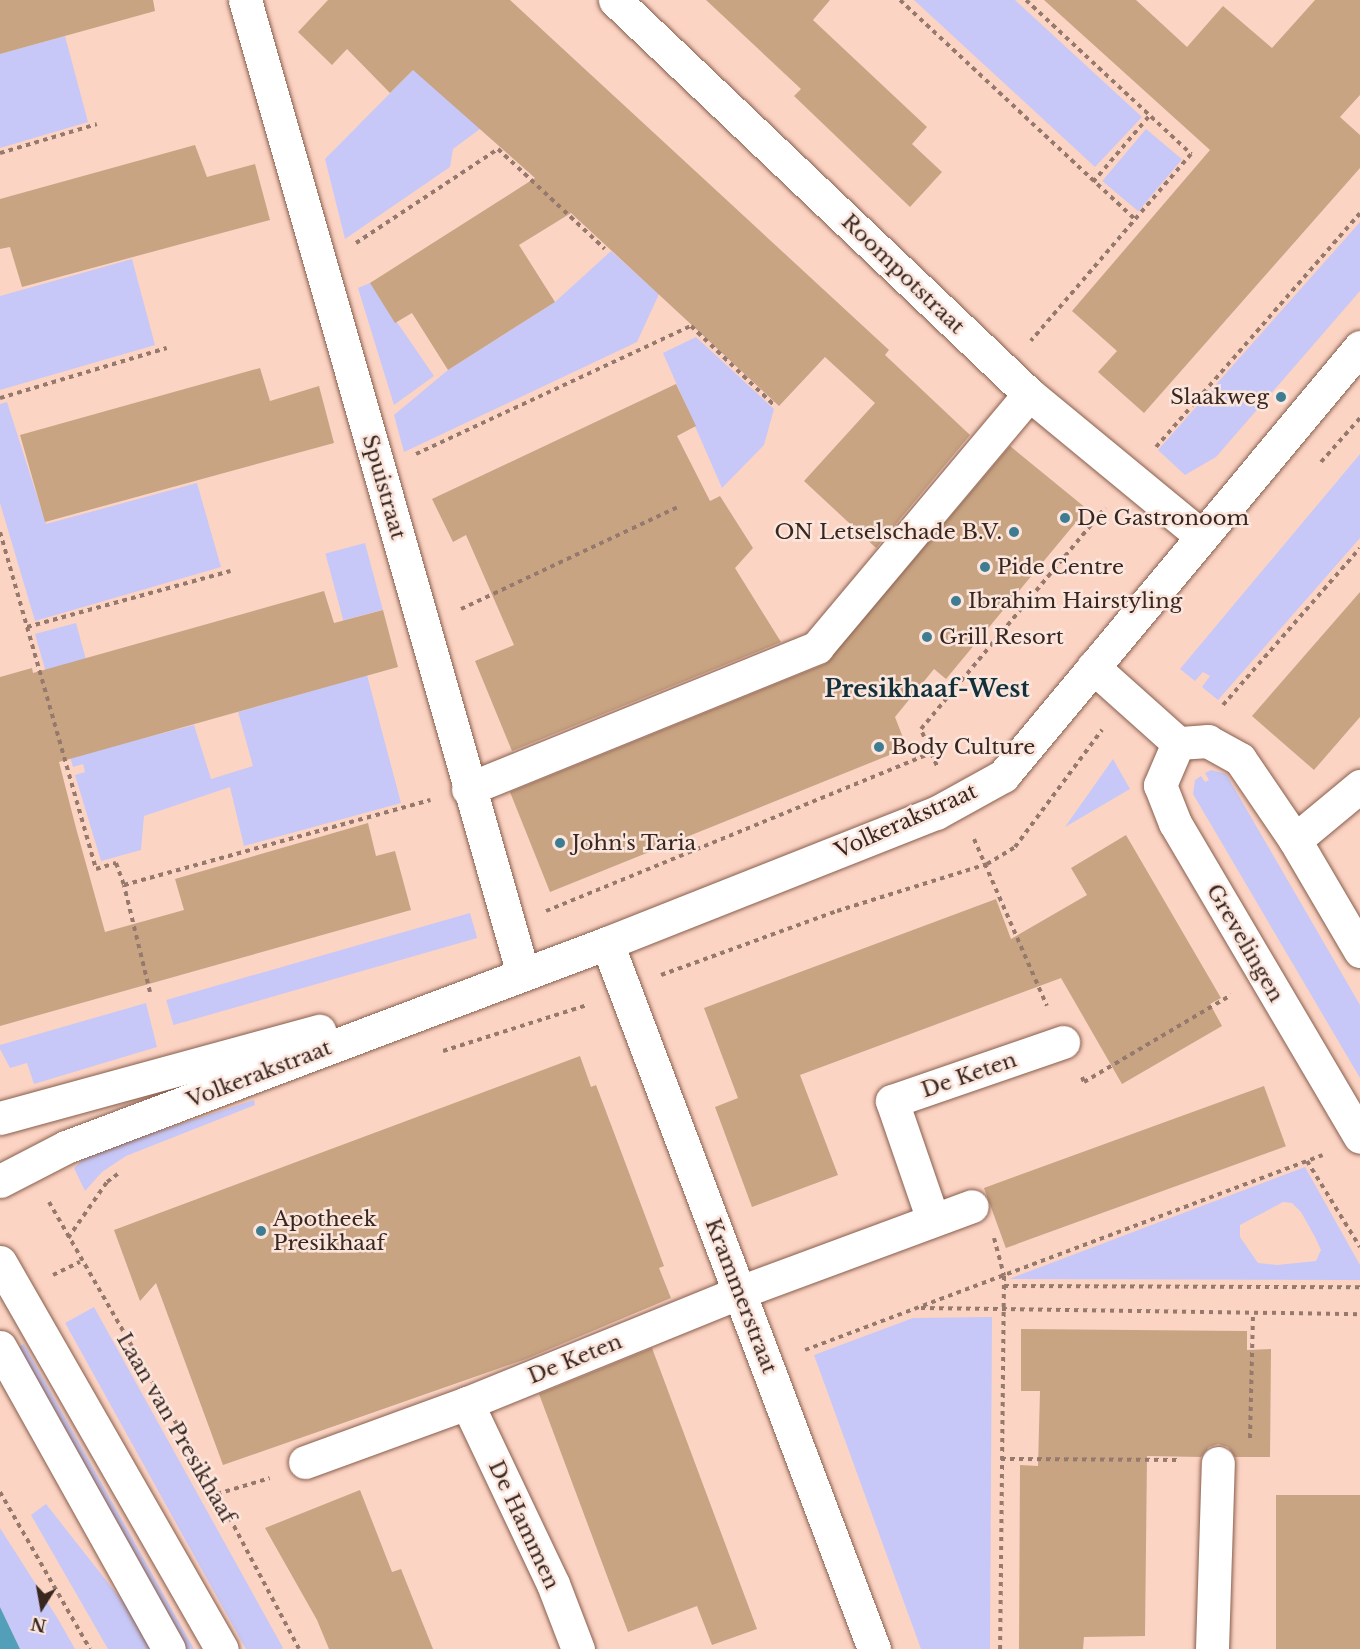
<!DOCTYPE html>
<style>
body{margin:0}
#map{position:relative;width:1360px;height:1649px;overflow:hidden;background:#fcd4c4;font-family:"Libre Baskerville",serif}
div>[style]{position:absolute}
.green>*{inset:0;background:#c7c8f7;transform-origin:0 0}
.water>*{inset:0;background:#539eb9}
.building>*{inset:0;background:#c8a483;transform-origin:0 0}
.path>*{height:4px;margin-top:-2px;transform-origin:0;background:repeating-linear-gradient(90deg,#95796d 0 4.5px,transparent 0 9px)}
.roads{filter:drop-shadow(0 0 2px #885e4c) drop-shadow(0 0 2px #885e4c)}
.minor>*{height:33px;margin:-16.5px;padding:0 16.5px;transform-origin:16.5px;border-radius:16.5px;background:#fff}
.dots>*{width:16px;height:16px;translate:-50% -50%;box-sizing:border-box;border:3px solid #fbe6de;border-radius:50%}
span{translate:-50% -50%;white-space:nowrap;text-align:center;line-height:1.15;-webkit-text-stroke:5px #fbe6de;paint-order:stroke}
.street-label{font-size:21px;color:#39271f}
.poi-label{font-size:21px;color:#39271f}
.right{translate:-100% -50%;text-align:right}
.left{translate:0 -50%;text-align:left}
.quarter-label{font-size:24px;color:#13313b;font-weight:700}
.north{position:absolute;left:12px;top:1577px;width:60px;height:60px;-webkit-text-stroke:4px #fbe6de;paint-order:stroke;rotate:191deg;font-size:16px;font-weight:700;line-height:24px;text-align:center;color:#39271f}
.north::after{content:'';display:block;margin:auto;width:21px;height:27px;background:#39271f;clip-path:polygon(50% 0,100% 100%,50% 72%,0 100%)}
</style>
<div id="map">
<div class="green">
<i style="clip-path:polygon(914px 0,1015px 0,1142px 117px,1095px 167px)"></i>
<i style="clip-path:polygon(65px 36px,88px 122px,0 148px,0 54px)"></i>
<i style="clip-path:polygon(417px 66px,480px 129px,453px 149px,450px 167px,345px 239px,325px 159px)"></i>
<i style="left:1146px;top:129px;width:47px;height:68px;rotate:40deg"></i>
<i style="clip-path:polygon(1360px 222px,1360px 291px,1216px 457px,1185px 475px,1158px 450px)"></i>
<i style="clip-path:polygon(611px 251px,659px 294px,637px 342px,404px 452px,394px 415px,448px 370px,555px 302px)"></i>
<i style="clip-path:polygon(132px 259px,155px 345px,0 390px,0 296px)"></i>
<i style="clip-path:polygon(370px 283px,434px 376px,394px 405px,358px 288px)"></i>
<i style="clip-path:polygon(696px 337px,774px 409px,764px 445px,722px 488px,663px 353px)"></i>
<i style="clip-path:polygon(7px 402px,46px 524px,197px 483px,221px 567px,35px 621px,0 503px,0 404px)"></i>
<i style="clip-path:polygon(1360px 454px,1360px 538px,1218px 700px,1202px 687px,1210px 676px,1203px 672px,1195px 681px,1180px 669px)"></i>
<i style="left:365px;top:543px;width:69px;height:41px;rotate:75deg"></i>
<i style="clip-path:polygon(76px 623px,110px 747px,194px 725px,211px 779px,253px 766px,238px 712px,367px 675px,401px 803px,244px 846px,230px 787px,144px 816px,141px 850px,101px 861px,75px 775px,85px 772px,83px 764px,73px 767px,35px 634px)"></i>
<i style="clip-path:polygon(1113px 759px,1130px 789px,1065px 827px)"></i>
<i style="clip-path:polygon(1211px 770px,1226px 774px,1360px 1005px,1360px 1078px,1193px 794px,1195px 780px,1201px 776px,1205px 782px,1209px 780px,1205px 773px)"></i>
<i style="left:470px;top:913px;width:26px;height:316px;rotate:74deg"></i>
<i style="clip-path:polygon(146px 1003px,157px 1047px,34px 1084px,27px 1063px,10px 1068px,0 1049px,0 1045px)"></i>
<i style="clip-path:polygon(254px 1100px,255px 1105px,126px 1156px,102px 1172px,85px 1191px,74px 1168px,89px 1154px)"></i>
<i style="clip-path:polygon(evenodd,1305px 1167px,1360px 1265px,1360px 1280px,1009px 1279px,1305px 1167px,1283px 1202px,1292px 1203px,1301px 1212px,1315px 1237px,1321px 1250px,1316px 1261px,1277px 1265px,1258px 1263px,1240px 1237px,1240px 1225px,1283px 1202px)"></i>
<i style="left:94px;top:1307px;width:390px;height:33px;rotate:61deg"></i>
<i style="clip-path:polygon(992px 1317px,990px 1649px,921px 1649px,814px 1355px,913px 1318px)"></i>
<i style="clip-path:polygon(24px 1344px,175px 1615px,194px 1649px,180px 1649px,14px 1349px)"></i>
<i style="clip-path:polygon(46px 1504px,131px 1612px,152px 1649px,108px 1649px,31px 1515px)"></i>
<i style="clip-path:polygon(0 1528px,58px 1619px,75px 1649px,20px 1649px,0 1607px)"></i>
</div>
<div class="water">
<i style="clip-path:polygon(0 1607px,20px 1649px,0 1649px)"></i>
</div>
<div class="building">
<i style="clip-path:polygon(0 0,153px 0,155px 11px,0 54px)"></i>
<i style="clip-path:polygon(328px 0,510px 0,889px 350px,885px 355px,970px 435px,876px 548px,804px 481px,875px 403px,825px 357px,779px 406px,571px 213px,519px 245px,555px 302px,448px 370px,412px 313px,395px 323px,370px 283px,535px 178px,413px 70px,390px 93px,347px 49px,332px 65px,298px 32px)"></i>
<i style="clip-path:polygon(706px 0,830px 0,813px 20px,927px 127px,912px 144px,942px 172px,910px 207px,794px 96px,801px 89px)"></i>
<i style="clip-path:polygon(1044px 0,1136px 0,1187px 47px,1223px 6px,1272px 48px,1315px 0,1360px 0,1360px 95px,1340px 117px,1360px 135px,1360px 168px,1144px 413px,1098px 372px,1117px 351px,1072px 311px,1210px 150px)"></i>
<i style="clip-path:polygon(195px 145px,207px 177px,255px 164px,270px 220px,22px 287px,10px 247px,0 249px,0 199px)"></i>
<i style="clip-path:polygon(260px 368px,270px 401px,319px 386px,334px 443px,45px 522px,20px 435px)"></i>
<i style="clip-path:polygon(676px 384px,696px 426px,677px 436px,710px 501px,720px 496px,753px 548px,735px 568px,781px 642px,512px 751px,475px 661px,514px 645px,466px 535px,453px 542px,432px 499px)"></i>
<i style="clip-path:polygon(1010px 446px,1087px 509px,946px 679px,934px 669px,895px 717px,907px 748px,550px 892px,510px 792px,825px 664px)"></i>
<i style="clip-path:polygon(324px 591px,334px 623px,383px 610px,398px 667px,59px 762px,76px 828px,105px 932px,184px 910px,175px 879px,368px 823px,376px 856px,395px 851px,411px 910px,0 1026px,0 677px,32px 668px,33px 673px)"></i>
<i style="clip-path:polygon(1360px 592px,1360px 717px,1314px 770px,1252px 716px)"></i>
<i style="clip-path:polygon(1126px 835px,1221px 998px,1210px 1004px,1222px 1026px,1122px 1084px,1061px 978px,800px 1075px,838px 1175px,752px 1207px,715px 1107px,738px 1098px,704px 1008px,996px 899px,1011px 939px,1087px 895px,1071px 868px)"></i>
<i style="clip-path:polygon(580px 1056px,591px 1087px,596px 1085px,616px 1138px,664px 1266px,659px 1268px,671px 1298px,526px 1359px,223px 1465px,156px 1283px,140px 1301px,114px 1230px)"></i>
<i style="left:1264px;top:1086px;width:64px;height:298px;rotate:70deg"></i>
<i style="clip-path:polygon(1021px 1329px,1247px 1331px,1247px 1350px,1271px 1349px,1270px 1457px,1235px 1457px,1228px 1447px,1218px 1444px,1209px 1447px,1201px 1457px,1147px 1456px,1145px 1636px,1084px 1637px,1083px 1649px,1019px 1649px,1020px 1465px,1038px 1466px,1040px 1391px,1021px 1391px)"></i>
<i style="clip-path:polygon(652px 1348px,757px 1629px,712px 1645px,697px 1606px,628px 1632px,539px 1394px)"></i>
<i style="clip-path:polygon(360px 1490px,392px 1572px,401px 1569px,433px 1649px,329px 1649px,317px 1620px,265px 1528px)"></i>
<i style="left:1360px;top:1495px;width:154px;height:84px;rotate:90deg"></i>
</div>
<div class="path">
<i style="left:900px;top:0;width:321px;rotate:43deg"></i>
<i style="left:1026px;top:0;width:226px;rotate:43deg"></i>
<i style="left:1191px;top:154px;width:246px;rotate:130.6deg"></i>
<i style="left:0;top:153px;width:101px;rotate:-16.6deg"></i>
<i style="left:1093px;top:182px;width:88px;rotate:-49.6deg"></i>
<i style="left:356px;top:243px;width:170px;rotate:-33.5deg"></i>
<i style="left:498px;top:149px;width:146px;rotate:43.1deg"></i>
<i style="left:0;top:398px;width:174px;rotate:-16.7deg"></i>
<i style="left:1156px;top:447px;width:310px;rotate:-48.9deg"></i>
<i style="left:416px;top:454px;width:303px;rotate:-25deg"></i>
<i style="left:691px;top:326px;width:116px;rotate:43.6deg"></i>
<i style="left:1321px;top:462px;width:59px;rotate:-48.4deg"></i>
<i style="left:0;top:532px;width:350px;rotate:74.1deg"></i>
<i style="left:96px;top:869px;width:21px;rotate:-17deg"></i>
<i style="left:116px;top:863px;width:23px;rotate:70deg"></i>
<i style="left:461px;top:609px;width:242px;rotate:-25.2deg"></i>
<i style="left:27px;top:627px;width:211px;rotate:-15.4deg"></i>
<i style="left:1223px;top:705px;width:208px;rotate:-48.9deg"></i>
<i style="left:931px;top:753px;width:26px;rotate:-113deg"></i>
<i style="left:921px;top:729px;width:288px;rotate:-50.2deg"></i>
<i style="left:974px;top:839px;width:182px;rotate:66.4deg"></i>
<i style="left:546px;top:911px;width:416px;rotate:-22.3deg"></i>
<i style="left:931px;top:753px;width:14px;rotate:65deg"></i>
<i style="left:661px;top:975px;width:187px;rotate:-20deg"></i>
<i style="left:837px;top:911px;width:157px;rotate:-17.4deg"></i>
<i style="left:987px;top:864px;width:33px;rotate:-31deg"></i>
<i style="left:1015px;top:847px;width:146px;rotate:-53.4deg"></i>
<i style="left:150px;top:992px;width:110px;rotate:-103.7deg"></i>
<i style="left:124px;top:885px;width:318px;rotate:-15.5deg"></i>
<i style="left:443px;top:1051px;width:151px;rotate:-17.7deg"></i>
<i style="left:1082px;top:1077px;width:5px;rotate:68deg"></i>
<i style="left:1084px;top:1082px;width:171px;rotate:-30.6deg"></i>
<i style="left:1307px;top:1161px;width:101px;rotate:58.4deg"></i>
<i style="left:49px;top:1202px;width:337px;rotate:60.1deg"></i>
<i style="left:217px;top:1494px;width:175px;rotate:62.1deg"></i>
<i style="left:68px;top:1238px;width:68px;rotate:-55.1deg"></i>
<i style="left:107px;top:1182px;width:15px;rotate:-37deg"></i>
<i style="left:994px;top:1238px;width:39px;rotate:75deg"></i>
<i style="left:1004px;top:1276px;width:373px;rotate:90.6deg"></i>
<i style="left:53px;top:1275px;width:30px;rotate:-26deg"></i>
<i style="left:1004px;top:1286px;width:356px;rotate:0.2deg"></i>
<i style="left:921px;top:1308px;width:439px;rotate:0.8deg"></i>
<i style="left:805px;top:1350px;width:553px;rotate:-20.63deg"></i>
<i style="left:1250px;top:1438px;width:125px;rotate:-88.6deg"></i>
<i style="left:1001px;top:1459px;width:177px;rotate:0.3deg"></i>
<i style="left:0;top:1492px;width:181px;rotate:60.2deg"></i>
<i style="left:217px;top:1494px;width:55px;rotate:-16.8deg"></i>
</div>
<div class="roads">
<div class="minor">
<i style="left:245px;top:0;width:1013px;rotate:74.07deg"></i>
<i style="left:615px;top:0;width:572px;rotate:43.58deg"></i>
<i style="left:1029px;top:394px;width:223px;rotate:39.5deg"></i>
<i style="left:1093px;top:667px;width:114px;rotate:41.8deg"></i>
<i style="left:468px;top:789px;width:377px;rotate:-22.1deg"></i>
<i style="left:817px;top:647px;width:330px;rotate:-50deg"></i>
<i style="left:1295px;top:840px;width:85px;rotate:-39.7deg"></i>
<i style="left:607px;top:943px;width:755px;rotate:69.28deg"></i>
<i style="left:1360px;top:951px;width:129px;rotate:-120.4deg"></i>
<i style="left:1295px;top:840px;width:98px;rotate:-124.2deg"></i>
<i style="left:1240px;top:759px;width:37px;rotate:-151deg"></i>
<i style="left:1208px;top:741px;width:30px;rotate:176deg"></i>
<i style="left:1178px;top:743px;width:46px;rotate:113.2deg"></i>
<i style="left:1160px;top:785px;width:41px;rotate:68.5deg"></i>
<i style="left:1175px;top:823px;width:364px;rotate:59.5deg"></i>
<i style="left:0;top:1118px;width:331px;rotate:-15.3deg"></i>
<i style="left:0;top:1181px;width:74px;rotate:-27.3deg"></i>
<i style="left:66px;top:1147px;width:578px;rotate:-20.66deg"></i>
<i style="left:607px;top:943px;width:354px;rotate:-21.6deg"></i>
<i style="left:936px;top:813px;width:77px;rotate:-28.9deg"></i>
<i style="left:1003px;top:776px;width:558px;rotate:-50.23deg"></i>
<i style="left:933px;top:1220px;width:126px;rotate:-109deg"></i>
<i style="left:892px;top:1101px;width:181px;rotate:-19deg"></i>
<i style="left:0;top:1262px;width:446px;rotate:60.2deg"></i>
<i style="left:0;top:1347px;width:346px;rotate:60.8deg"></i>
<i style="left:467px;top:1403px;width:200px;rotate:64.6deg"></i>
<i style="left:553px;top:1584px;width:70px;rotate:69deg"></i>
<i style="left:305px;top:1462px;width:172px;rotate:-20deg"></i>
<i style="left:467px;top:1403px;width:295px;rotate:-22.1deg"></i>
<i style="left:740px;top:1292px;width:247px;rotate:-20.3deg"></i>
<i style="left:1212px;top:1649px;width:186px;rotate:-88.2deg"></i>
</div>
</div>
<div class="dots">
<i style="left:1281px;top:397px;background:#3e7c92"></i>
<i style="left:1065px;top:518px;background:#3e7c92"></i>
<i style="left:1014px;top:532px;background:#3e7c92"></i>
<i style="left:985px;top:567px;background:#3e7c92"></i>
<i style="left:956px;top:601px;background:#3e7c92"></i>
<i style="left:927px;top:637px;background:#3e7c92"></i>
<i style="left:879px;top:747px;background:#3e7c92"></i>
<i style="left:560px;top:843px;background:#3e7c92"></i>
<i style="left:261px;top:1231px;background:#3e7c92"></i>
</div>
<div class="street-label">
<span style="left:903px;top:274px;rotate:44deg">Roompotstraat</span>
<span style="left:384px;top:487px;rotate:74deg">Spuistraat</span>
<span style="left:906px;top:821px;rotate:-24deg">Volkerakstraat</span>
<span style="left:1245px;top:943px;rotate:60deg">Grevelingen</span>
<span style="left:259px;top:1074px;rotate:-21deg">Volkerakstraat</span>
<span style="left:969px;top:1075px;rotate:-19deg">De Keten</span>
<span style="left:741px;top:1296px;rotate:69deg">Krammerstraat</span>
<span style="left:575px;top:1359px;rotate:-22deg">De Keten</span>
<span style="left:176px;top:1428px;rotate:60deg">Laan van Presikhaaf</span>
<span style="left:524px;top:1525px;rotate:65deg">De Hammen</span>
</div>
<div class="poi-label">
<span class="right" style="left:1269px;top:397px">Slaakweg</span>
<span class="left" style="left:1077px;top:518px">De Gastronoom</span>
<span class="right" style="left:1002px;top:532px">ON Letselschade B.V.</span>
<span class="left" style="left:997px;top:567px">Pide Centre</span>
<span class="left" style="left:968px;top:601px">Ibrahim Hairstyling</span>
<span class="left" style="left:939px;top:637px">Grill Resort</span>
<span class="left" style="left:891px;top:747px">Body Culture</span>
<span class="left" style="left:572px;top:843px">John's Taria</span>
<span class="left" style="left:273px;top:1231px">Apotheek<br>Presikhaaf</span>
</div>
<div class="quarter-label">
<span style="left:927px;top:689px">Presikhaaf-West</span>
</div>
<div class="north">N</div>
</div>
